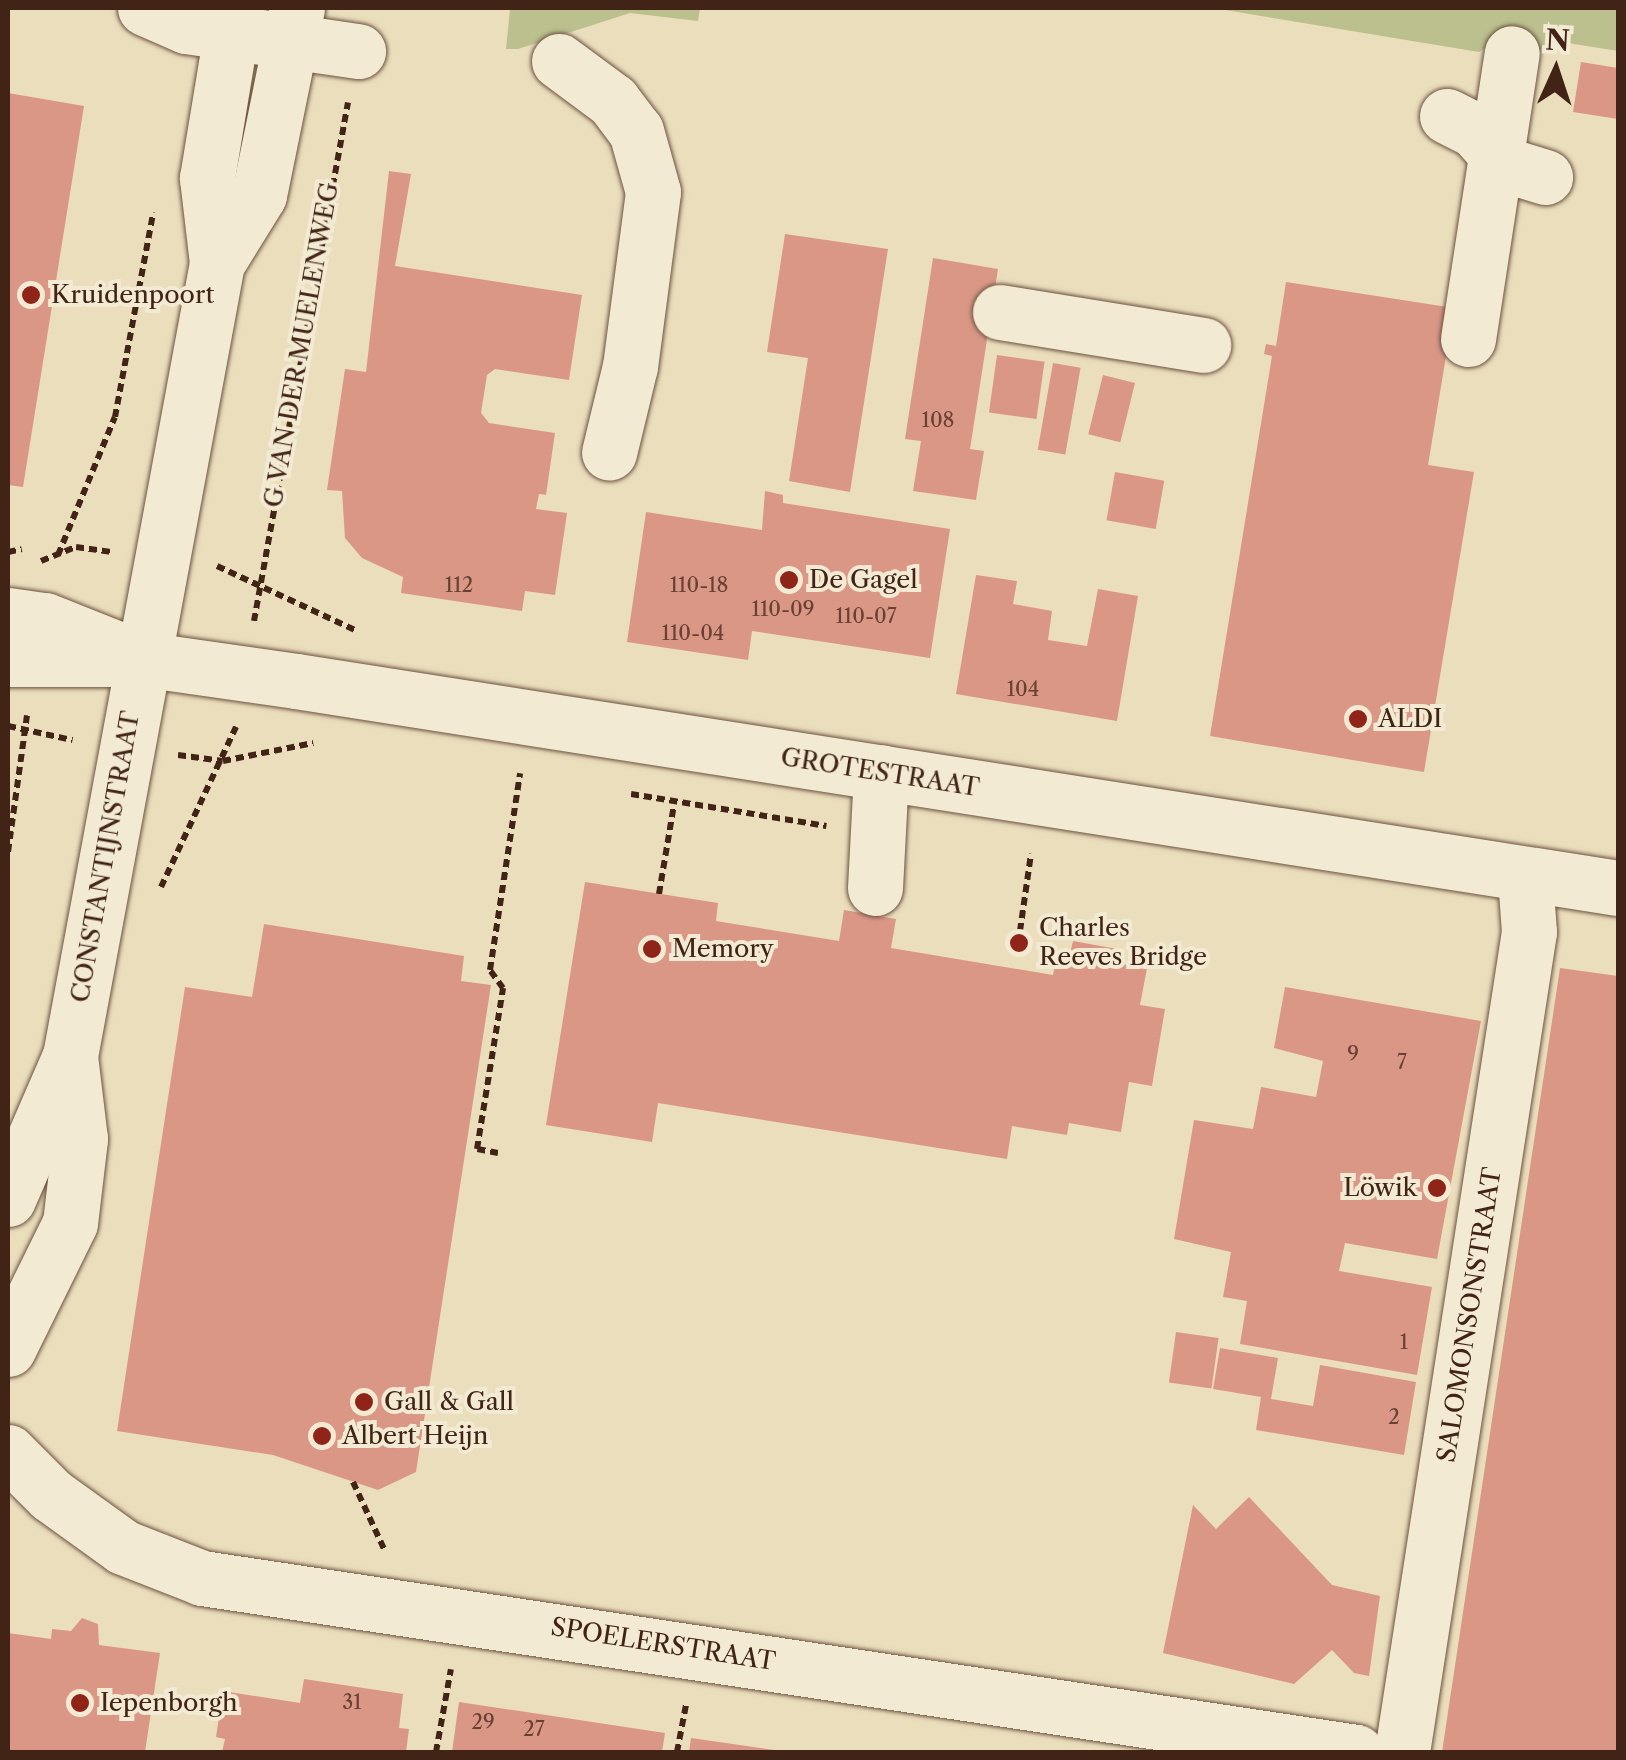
<!DOCTYPE html>
<meta charset="utf-8">
<style>
body{margin:0}
#map{position:relative;width:1626px;height:1760px;overflow:hidden;background:#ebdebc;font-family:"Libre Caslon Text",serif}
div>[style]{position:absolute}
.green>*{inset:0;background:#bbc08e}
.building>*{inset:0;background:#da9786;transform-origin:0 0}
.path>*{height:6px;margin-top:-3px;transform-origin:0;background:repeating-linear-gradient(90deg,#422416 0 8px,transparent 0 13px)}
.roads{filter:drop-shadow(0 0 2px #6c5240) drop-shadow(0 0 2px #6c5240)}
.minor>*{height:55px;margin:-27.5px;padding:0 27.5px;transform-origin:27.5px;border-radius:27.5px;background:#f2ead3}
.dots>*{width:28px;height:28px;translate:-50% -50%;box-sizing:border-box;border:5px solid #f2ead3;border-radius:50%}
span{translate:-50% -50%;white-space:nowrap;text-align:center;line-height:1.15;-webkit-text-stroke:8px #f2ead3;paint-order:stroke}
.number-label{font-size:20px;color:#684132}
.number-label span{-webkit-text-stroke-width:0}
.poi-label{font-size:25px;color:#422416}
.left{translate:0 -50%;text-align:left}
.right{translate:-100% -50%;text-align:right}
.street-label{font-size:25px;color:#422416}
.frame{position:absolute;inset:0;border:10px solid #422416;pointer-events:none}
.north{position:absolute;left:1506px;top:20px;width:100px;height:100px;-webkit-text-stroke:8px #f2ead3;paint-order:stroke;rotate:3deg;font-size:28px;font-weight:700;line-height:40px;text-align:center;color:#422416}
.north::after{content:'';display:block;margin:auto;width:35px;height:45px;background:#422416;clip-path:polygon(50% 0,100% 100%,50% 72%,0 100%)}
</style>
<div id="map">
<div class="green">
<i style="clip-path:polygon(501px 8px,700px 8px,698px 21px,630px 13px,518px 49px,506px 49px,510px 9px)"></i>
<i style="clip-path:polygon(1213px 8px,1618px 8px,1618px 51px,1549px 40px,1539px 52px,1488px 46px,1479px 52px)"></i>
</div>
<div class="building">
<i style="clip-path:polygon(1581px 62px,1618px 68px,1618px 119px,1573px 112px)"></i>
<i style="clip-path:polygon(8px 93px,84px 106px,23px 487px,8px 485px)"></i>
<i style="clip-path:polygon(389px 171px,411px 174px,395px 266px,582px 295px,569px 380px,495px 369px,487px 375px,481px 413px,489px 423px,555px 433px,546px 495px,539px 494px,536px 509px,567px 513px,555px 595px,525px 591px,522px 611px,401px 593px,403px 577px,362px 558px,345px 538px,342px 491px,327px 490px,345px 369px,366px 372px)"></i>
<i style="clip-path:polygon(785px 234px,888px 249px,850px 492px,789px 481px,808px 358px,767px 352px)"></i>
<i style="clip-path:polygon(933px 258px,998px 269px,970px 449px,984px 451px,976px 500px,913px 491px,921px 441px,905px 439px)"></i>
<i style="clip-path:polygon(1286px 282px,1454px 308px,1428px 465px,1474px 472px,1424px 772px,1210px 736px,1272px 356px,1264px 354px,1266px 344px,1276px 346px)"></i>
<i style="left:997px;top:355px;width:48px;height:58px;rotate:8deg"></i>
<i style="left:1053px;top:363px;width:28px;height:88px;rotate:10deg"></i>
<i style="left:1103px;top:375px;width:33px;height:61px;rotate:14deg"></i>
<i style="left:1115px;top:472px;width:50px;height:49px;rotate:10deg"></i>
<i style="clip-path:polygon(765px 491px,783px 495px,783px 503px,950px 529px,930px 658px,752px 631px,748px 660px,627px 642px,646px 512px,762px 530px)"></i>
<i style="clip-path:polygon(976px 575px,1017px 581px,1013px 604px,1052px 611px,1048px 640px,1087px 646px,1098px 589px,1138px 596px,1117px 721px,956px 694px)"></i>
<i style="clip-path:polygon(585px 882px,718px 903px,716px 921px,839px 941px,844px 910px,896px 919px,891px 948px,1053px 975px,1057px 952px,1070px 954px,1073px 941px,1123px 950px,1121px 964px,1147px 968px,1140px 1005px,1165px 1009px,1152px 1086px,1129px 1082px,1121px 1132px,1069px 1123px,1067px 1135px,1012px 1126px,1007px 1159px,658px 1103px,652px 1142px,546px 1125px)"></i>
<i style="clip-path:polygon(264px 924px,464px 956px,461px 981px,491px 985px,416px 1472px,378px 1490px,273px 1455px,117px 1431px,185px 987px,252px 997px)"></i>
<i style="clip-path:polygon(1560px 968px,1618px 976px,1618px 1752px,1442px 1752px)"></i>
<i style="clip-path:polygon(1285px 987px,1481px 1021px,1437px 1259px,1345px 1243px,1339px 1271px,1432px 1287px,1417px 1375px,1240px 1344px,1247px 1301px,1223px 1297px,1231px 1252px,1174px 1239px,1194px 1120px,1253px 1129px,1261px 1087px,1316px 1097px,1323px 1061px,1274px 1048px)"></i>
<i style="left:1176px;top:1332px;width:43px;height:51px;rotate:8deg"></i>
<i style="clip-path:polygon(1220px 1348px,1278px 1358px,1271px 1399px,1313px 1406px,1320px 1365px,1416px 1382px,1404px 1455px,1256px 1430px,1261px 1397px,1213px 1389px)"></i>
<i style="clip-path:polygon(1249px 1497px,1332px 1585px,1380px 1596px,1369px 1676px,1354px 1673px,1332px 1650px,1294px 1684px,1163px 1653px,1193px 1505px,1216px 1529px)"></i>
<i style="clip-path:polygon(82px 1618px,98px 1624px,99px 1645px,160px 1653px,145px 1752px,8px 1752px,8px 1633px,51px 1639px,52px 1629px,71px 1631px)"></i>
<i style="clip-path:polygon(304px 1679px,403px 1694px,399px 1728px,409px 1729px,406px 1752px,222px 1752px,225px 1739px,216px 1737px,223px 1691px,300px 1703px)"></i>
<i style="clip-path:polygon(459px 1702px,665px 1733px,662px 1752px,452px 1752px)"></i>
<i style="clip-path:polygon(691px 1738px,775px 1750px,775px 1752px,689px 1752px)"></i>
</div>
<div class="path">
<i style="left:8px;top:552px;width:14px;rotate:-12deg"></i>
<i style="left:58px;top:555px;width:149px;rotate:-67.6deg"></i>
<i style="left:115px;top:417px;width:208px;rotate:-79.4deg"></i>
<i style="left:41px;top:561px;width:38px;rotate:-22deg"></i>
<i style="left:76px;top:547px;width:35px;rotate:8deg"></i>
<i style="left:217px;top:566px;width:152px;rotate:24.9deg"></i>
<i style="left:254px;top:621px;width:527px;rotate:-79.73deg"></i>
<i style="left:8px;top:726px;width:66px;rotate:12.3deg"></i>
<i style="left:178px;top:755px;width:45px;rotate:7.6deg"></i>
<i style="left:223px;top:761px;width:92px;rotate:-11.3deg"></i>
<i style="left:631px;top:794px;width:198px;rotate:9.3deg"></i>
<i style="left:8px;top:852px;width:138px;rotate:-82.1deg"></i>
<i style="left:161px;top:887px;width:177px;rotate:-64.9deg"></i>
<i style="left:659px;top:894px;width:91px;rotate:-80.5deg"></i>
<i style="left:1020px;top:931px;width:78px;rotate:-81.9deg"></i>
<i style="left:498px;top:1153px;width:21px;rotate:-169deg"></i>
<i style="left:477px;top:1149px;width:163px;rotate:-80.8deg"></i>
<i style="left:503px;top:988px;width:22px;rotate:-126deg"></i>
<i style="left:490px;top:970px;width:199px;rotate:-81.3deg"></i>
<i style="left:353px;top:1482px;width:76px;rotate:65.1deg"></i>
<i style="left:436px;top:1752px;width:84px;rotate:-79.8deg"></i>
<i style="left:677px;top:1752px;width:48px;rotate:-79.2deg"></i>
</div>
<div class="roads">
<div class="minor">
<i style="left:145px;top:8px;width:45px;rotate:23.7deg"></i>
<i style="left:186px;top:26px;width:174px;rotate:8.3deg"></i>
<i style="left:559px;top:61px;width:67px;rotate:36.5deg"></i>
<i style="left:613px;top:101px;width:38px;rotate:53deg"></i>
<i style="left:636px;top:131px;width:63px;rotate:74.4deg"></i>
<i style="left:653px;top:192px;width:176px;rotate:97.5deg"></i>
<i style="left:630px;top:366px;width:89px;rotate:103.6deg"></i>
<i style="left:1447px;top:116px;width:31px;rotate:27deg"></i>
<i style="left:1475px;top:130px;width:47px;rotate:48.5deg"></i>
<i style="left:1506px;top:165px;width:41px;rotate:17.1deg"></i>
<i style="left:217px;top:263px;width:80px;rotate:-58.3deg"></i>
<i style="left:259px;top:195px;width:191px;rotate:-78.5deg"></i>
<i style="left:1000px;top:312px;width:206px;rotate:9.2deg"></i>
<i style="left:1468px;top:339px;width:289px;rotate:-81.3deg"></i>
<i style="left:8px;top:615px;width:37px;rotate:8deg"></i>
<i style="left:45px;top:620px;width:81px;rotate:21.8deg"></i>
<i style="left:8px;top:659px;width:134px"></i>
<i style="left:142px;top:659px;width:156px;rotate:8.1deg"></i>
<i style="left:296px;top:681px;width:1338px;rotate:8.9deg"></i>
<i style="left:875px;top:888px;width:116px;rotate:-87deg"></i>
<i style="left:8px;top:1199px;width:156px;rotate:-66.6deg"></i>
<i style="left:70px;top:1056px;width:807px;rotate:-79.5deg"></i>
<i style="left:217px;top:263px;width:86px;rotate:-96.7deg"></i>
<i style="left:207px;top:178px;width:172px;rotate:-80.6deg"></i>
<i style="left:8px;top:1349px;width:140px;rotate:-63.8deg"></i>
<i style="left:70px;top:1223px;width:85px;rotate:-83.2deg"></i>
<i style="left:80px;top:1139px;width:84px;rotate:-96.9deg"></i>
<i style="left:8px;top:1452px;width:61px;rotate:45deg"></i>
<i style="left:51px;top:1495px;width:89px;rotate:35.8deg"></i>
<i style="left:123px;top:1547px;width:85px;rotate:21.4deg"></i>
<i style="left:202px;top:1578px;width:1167px;rotate:8.57deg"></i>
<i style="left:1402px;top:1752px;width:830px;rotate:-81.2deg"></i>
<i style="left:1529px;top:932px;width:55px;rotate:-94.2deg"></i>
</div>
</div>
<div class="dots">
<i style="left:31px;top:295px;background:#8f2418"></i>
<i style="left:789px;top:580px;background:#8f2418"></i>
<i style="left:1358px;top:719px;background:#8f2418"></i>
<i style="left:1019px;top:943px;background:#8f2418"></i>
<i style="left:652px;top:949px;background:#8f2418"></i>
<i style="left:1437px;top:1188px;background:#8f2418"></i>
<i style="left:364px;top:1402px;background:#8f2418"></i>
<i style="left:322px;top:1436px;background:#8f2418"></i>
<i style="left:80px;top:1703px;background:#8f2418"></i>
</div>
<div class="number-label">
<span style="left:938px;top:420px">108</span>
<span style="left:459px;top:585px">112</span>
<span style="left:699px;top:585px">110-18</span>
<span style="left:783px;top:609px">110-09</span>
<span style="left:866px;top:616px">110-07</span>
<span style="left:693px;top:633px">110-04</span>
<span style="left:1023px;top:689px">104</span>
<span style="left:1353px;top:1054px">9</span>
<span style="left:1402px;top:1062px">7</span>
<span style="left:1404px;top:1342px">1</span>
<span style="left:1394px;top:1417px">2</span>
<span style="left:352px;top:1702px">31</span>
<span style="left:483px;top:1722px">29</span>
<span style="left:534px;top:1729px">27</span>
</div>
<div class="poi-label">
<span class="left" style="left:51px;top:295px">Kruidenpoort</span>
<span class="left" style="left:809px;top:580px">De Gagel</span>
<span class="left" style="left:1378px;top:719px">ALDI</span>
<span class="left" style="left:1039px;top:943px">Charles<br>Reeves Bridge</span>
<span class="left" style="left:672px;top:949px">Memory</span>
<span class="right" style="left:1417px;top:1188px">Löwik</span>
<span class="left" style="left:384px;top:1402px">Gall &amp; Gall</span>
<span class="left" style="left:342px;top:1436px">Albert Heijn</span>
<span class="left" style="left:100px;top:1703px">Iepenborgh</span>
</div>
<div class="street-label">
<span style="left:302px;top:345px;rotate:-80deg">G VAN DER MUELENWEG</span>
<span style="left:880px;top:773px;rotate:9deg">GROTESTRAAT</span>
<span style="left:106px;top:857px;rotate:-80deg">CONSTANTIJNSTRAAT</span>
<span style="left:1470px;top:1315px;rotate:-81deg">SALOMONSONSTRAAT</span>
<span style="left:663px;top:1645px;rotate:9deg">SPOELERSTRAAT</span>
</div>
<div class="frame"></div>
<div class="north">N</div>
</div>
